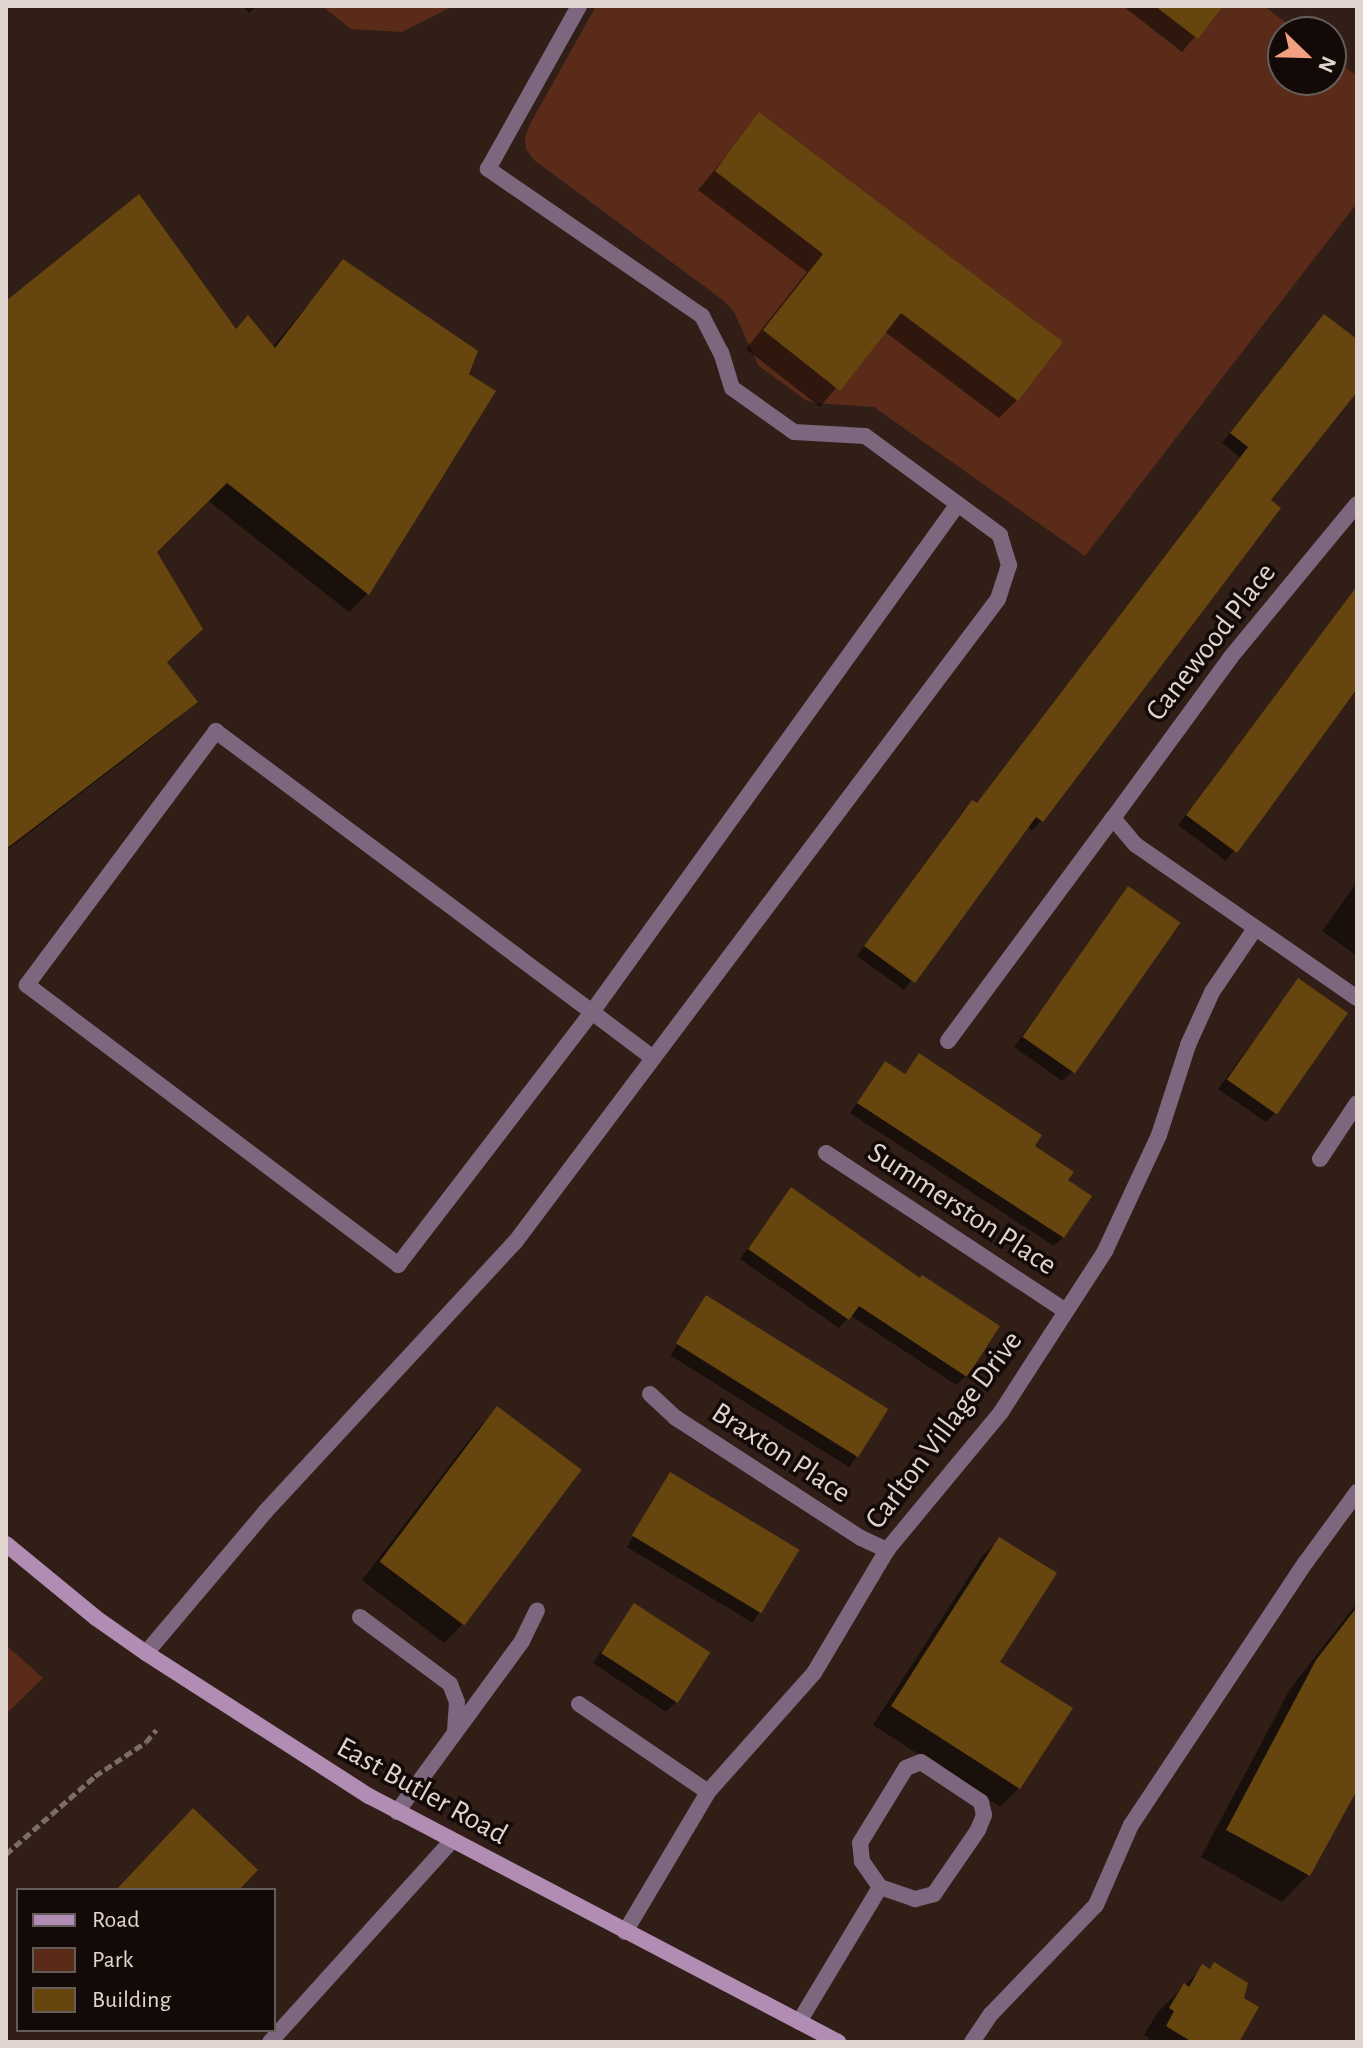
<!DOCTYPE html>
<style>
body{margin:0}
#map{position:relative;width:1363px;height:2048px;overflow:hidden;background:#301e17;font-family:"Alegreya Sans",sans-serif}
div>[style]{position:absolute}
.green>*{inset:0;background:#5a2b19}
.shadow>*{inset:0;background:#0007;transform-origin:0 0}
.building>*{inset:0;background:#67450e;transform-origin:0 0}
.path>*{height:5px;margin-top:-2.5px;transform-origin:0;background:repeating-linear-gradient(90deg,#7c6c66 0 8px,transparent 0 12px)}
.service>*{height:16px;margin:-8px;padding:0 8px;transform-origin:8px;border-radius:8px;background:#7d677f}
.minor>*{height:16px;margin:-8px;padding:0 8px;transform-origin:8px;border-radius:8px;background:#7d677f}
.secondary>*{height:16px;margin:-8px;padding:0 8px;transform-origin:8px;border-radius:8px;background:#b18db4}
span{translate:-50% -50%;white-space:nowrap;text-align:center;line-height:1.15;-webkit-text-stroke:7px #130a08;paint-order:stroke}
.street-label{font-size:30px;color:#e0d4cf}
.frame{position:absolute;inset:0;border:8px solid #e0d4cf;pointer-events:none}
.legend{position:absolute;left:16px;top:1888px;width:260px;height:144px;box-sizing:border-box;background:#130a08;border:2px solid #655b58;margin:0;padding:10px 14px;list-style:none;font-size:24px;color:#e0d4cf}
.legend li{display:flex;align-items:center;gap:16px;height:40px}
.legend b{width:40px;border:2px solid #655b58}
.north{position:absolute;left:1267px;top:16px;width:80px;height:80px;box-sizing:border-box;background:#130a08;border:2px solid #655b58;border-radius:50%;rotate:113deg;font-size:22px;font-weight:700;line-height:32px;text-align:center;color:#e0d4cf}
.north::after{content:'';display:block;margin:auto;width:28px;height:36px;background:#f2a080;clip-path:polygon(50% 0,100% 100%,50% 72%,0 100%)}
</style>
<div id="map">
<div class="green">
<i style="clip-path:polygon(322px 6px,453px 6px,402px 32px,351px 29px)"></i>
<i style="clip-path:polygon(596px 6px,1264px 6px,1298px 32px,1283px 32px,1283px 80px,1331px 80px,1331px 57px,1357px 76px,1357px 203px,1085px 556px,874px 407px,814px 403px,804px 399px,758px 365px,734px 312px,724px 301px,534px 160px,526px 149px,525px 138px,530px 124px)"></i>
<i style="clip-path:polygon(6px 1645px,43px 1678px,6px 1714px)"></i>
</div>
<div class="shadow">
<i style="clip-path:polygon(243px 6px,257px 6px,249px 13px)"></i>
<i style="clip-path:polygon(1123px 6px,1203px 6px,1214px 14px,1182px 52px)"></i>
<i style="clip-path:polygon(760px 115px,1017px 400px,999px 418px,884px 331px,820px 407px,746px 349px,807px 272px,698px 190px)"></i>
<i style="clip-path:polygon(344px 261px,467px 375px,493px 392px,367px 594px,349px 612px,207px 500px,154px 552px,165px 663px,195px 701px,176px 720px,6px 851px,6px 302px,235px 331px,272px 348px)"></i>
<i style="clip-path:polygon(1315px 325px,1357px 342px,1357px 389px,1268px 501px,1041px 821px,1032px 830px,1027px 826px,904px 990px,857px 956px,963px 811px,972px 802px,976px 805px,1240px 457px,1222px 443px)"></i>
<i style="clip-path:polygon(1357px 587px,1357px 690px,1226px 861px,1178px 825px)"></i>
<i style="clip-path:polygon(1357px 882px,1357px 956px,1322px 931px)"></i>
<i style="clip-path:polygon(1128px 889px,1072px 1072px,1062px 1081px,1014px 1047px)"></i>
<i style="clip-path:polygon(1298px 981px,1275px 1113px,1266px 1122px,1218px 1089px)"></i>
<i style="clip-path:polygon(919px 1056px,1032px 1147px,1065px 1181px,1063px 1237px,1054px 1246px,850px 1113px,886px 1063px,903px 1076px)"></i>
<i style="clip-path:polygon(791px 1190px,966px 1376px,956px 1385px,850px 1315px,839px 1328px,740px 1259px)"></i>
<i style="left:707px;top:1297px;width:211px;height:69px;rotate:32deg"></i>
<i style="clip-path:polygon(498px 1408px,463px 1624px,444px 1643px,362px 1580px,479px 1427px)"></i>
<i style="left:670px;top:1475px;width:147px;height:84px;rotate:31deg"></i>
<i style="clip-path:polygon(999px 1539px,997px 1662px,1019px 1788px,1000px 1807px,873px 1725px,981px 1558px)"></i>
<i style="clip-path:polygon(1357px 1603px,1357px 1786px,1308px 1875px,1282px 1902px,1201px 1857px,1290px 1689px)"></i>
<i style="clip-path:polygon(635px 1606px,676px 1702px,666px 1712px,593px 1663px)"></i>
<i style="clip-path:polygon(1214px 1965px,1236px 2042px,1147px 2042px,1149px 2038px,1144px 2035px,1158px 2012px,1203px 1967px,1208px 1970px)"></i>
</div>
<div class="building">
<i style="clip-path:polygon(1155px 6px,1223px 6px,1198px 39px)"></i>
<i style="clip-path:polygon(759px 112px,1063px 342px,1018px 401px,901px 313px,840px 391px,763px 330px,823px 254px,715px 171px)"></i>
<i style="clip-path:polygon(139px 194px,236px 329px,248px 315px,275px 348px,343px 259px,478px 351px,469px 374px,496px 391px,369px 595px,227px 483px,157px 552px,203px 629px,167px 662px,198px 702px,6px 849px,6px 301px)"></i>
<i style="clip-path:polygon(1324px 314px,1357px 339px,1357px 392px,1271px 500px,1281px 508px,1043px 822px,1036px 817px,915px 983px,864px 946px,972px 800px,977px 803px,1248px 447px,1230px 433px)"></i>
<i style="clip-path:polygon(1357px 586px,1357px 689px,1237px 853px,1186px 815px)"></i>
<i style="left:1128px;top:886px;width:64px;height:184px;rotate:35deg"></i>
<i style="left:1298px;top:978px;width:61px;height:124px;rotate:35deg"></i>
<i style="clip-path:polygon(919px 1053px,1042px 1135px,1035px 1146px,1074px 1172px,1068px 1180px,1092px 1196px,1064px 1238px,857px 1103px,885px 1061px,905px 1074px)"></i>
<i style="clip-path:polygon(791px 1187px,920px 1278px,922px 1275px,1000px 1326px,967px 1377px,859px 1306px,849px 1320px,748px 1249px)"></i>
<i style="left:706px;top:1295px;width:215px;height:57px;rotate:32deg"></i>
<i style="left:497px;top:1406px;width:106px;height:195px;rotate:37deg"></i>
<i style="left:670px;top:1472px;width:151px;height:74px;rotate:31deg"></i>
<i style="clip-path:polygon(999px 1537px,1057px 1573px,1000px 1662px,1073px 1708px,1020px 1789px,891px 1706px)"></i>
<i style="left:634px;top:1603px;width:91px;height:60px;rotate:33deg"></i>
<i style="clip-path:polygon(1357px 1607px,1357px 1790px,1310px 1876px,1226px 1830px,1316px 1660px)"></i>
<i style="clip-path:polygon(193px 1808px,258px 1870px,239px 1890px,116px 1890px)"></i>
<i style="clip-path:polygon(1214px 1962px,1248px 1983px,1244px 1998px,1259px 2007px,1239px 2042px,1192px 2042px,1166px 2026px,1174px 2011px,1169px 2008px,1184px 1983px,1189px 1987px,1202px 1964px,1210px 1969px)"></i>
</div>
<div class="path">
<i style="left:6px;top:1854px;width:118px;rotate:-41.2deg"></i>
<i style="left:95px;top:1776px;width:61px;rotate:-33.7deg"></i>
<i style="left:146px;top:1742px;width:16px;rotate:-50deg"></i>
</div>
<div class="service">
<i style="left:653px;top:1058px;width:76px;rotate:-143deg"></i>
<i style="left:592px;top:1012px;width:94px;rotate:-143.3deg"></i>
<i style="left:517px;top:956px;width:95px;rotate:-143.1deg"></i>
<i style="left:441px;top:899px;width:281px;rotate:-143.3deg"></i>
<i style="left:216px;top:731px;width:317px;rotate:126.7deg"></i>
<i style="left:27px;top:985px;width:465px;rotate:37deg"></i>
<i style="left:398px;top:1265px;width:319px;rotate:-52.5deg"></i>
<i style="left:592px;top:1012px;width:626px;rotate:-54.23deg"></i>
<i style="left:360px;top:1617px;width:112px;rotate:36.7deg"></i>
<i style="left:450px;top:1684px;width:19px;rotate:69deg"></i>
<i style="left:457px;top:1702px;width:28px;rotate:94deg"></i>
<i style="left:146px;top:1653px;width:185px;rotate:-49.8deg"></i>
<i style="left:265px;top:1512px;width:369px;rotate:-47.2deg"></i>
<i style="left:516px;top:1241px;width:803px;rotate:-53.1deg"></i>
<i style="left:998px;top:599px;width:36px;rotate:-72deg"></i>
<i style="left:1009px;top:565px;width:31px;rotate:-107deg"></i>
<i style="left:1000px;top:535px;width:167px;rotate:-143.7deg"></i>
<i style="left:865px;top:436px;width:71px;rotate:-176.8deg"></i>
<i style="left:794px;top:432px;width:76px;rotate:-144.6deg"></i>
<i style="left:732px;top:388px;width:37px;rotate:-107deg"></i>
<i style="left:721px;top:353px;width:42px;rotate:-117.2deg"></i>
<i style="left:702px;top:316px;width:260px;rotate:-145.5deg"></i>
<i style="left:488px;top:169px;width:187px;rotate:-60.8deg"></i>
<i style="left:397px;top:1812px;width:212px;rotate:-53.8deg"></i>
<i style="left:522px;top:1641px;width:34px;rotate:-64deg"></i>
<i style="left:799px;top:2022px;width:157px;rotate:-59deg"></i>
<i style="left:880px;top:1887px;width:32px;rotate:-125deg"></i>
<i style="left:862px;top:1861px;width:18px;rotate:-96deg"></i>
<i style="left:860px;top:1843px;width:88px;rotate:-58.5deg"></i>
<i style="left:906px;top:1768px;width:16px;rotate:-22deg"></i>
<i style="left:921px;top:1762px;width:72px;rotate:33.7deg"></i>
<i style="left:981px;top:1802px;width:13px;rotate:77deg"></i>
<i style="left:984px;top:1815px;width:16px;rotate:112deg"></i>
<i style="left:978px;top:1830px;width:78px;rotate:124.5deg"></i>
<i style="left:934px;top:1894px;width:20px;rotate:165deg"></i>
<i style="left:915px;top:1899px;width:37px;rotate:-161deg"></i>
<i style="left:972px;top:2042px;width:34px;rotate:-56deg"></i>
<i style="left:991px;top:2014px;width:151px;rotate:-46.1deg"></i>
<i style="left:1096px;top:1905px;width:87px;rotate:-66.4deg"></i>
<i style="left:1131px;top:1825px;width:316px;rotate:-56.4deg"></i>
<i style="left:1306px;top:1562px;width:87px;rotate:-53.9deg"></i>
</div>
<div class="minor">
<i style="left:1357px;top:504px;width:198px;rotate:129.5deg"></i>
<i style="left:1231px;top:657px;width:200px;rotate:126.2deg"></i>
<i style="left:1113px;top:818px;width:35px;rotate:50deg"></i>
<i style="left:1136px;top:845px;width:269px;rotate:34.7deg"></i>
<i style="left:948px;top:1041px;width:277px;rotate:-53.5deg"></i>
<i style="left:826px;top:1153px;width:287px;rotate:33.4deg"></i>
<i style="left:1320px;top:1159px;width:67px;rotate:-56.5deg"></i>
<i style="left:650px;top:1394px;width:35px;rotate:43deg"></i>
<i style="left:676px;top:1418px;width:221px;rotate:33deg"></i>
<i style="left:861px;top:1538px;width:29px;rotate:25deg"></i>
<i style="left:579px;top:1704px;width:156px;rotate:34.3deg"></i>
<i style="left:625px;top:1932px;width:163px;rotate:-59.3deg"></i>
<i style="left:708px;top:1792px;width:159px;rotate:-48.3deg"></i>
<i style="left:814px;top:1673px;width:143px;rotate:-59.3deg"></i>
<i style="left:887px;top:1550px;width:179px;rotate:-50.4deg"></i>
<i style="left:1001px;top:1412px;width:192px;rotate:-57.1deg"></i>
<i style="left:1105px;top:1251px;width:128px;rotate:-65deg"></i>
<i style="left:1159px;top:1135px;width:95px;rotate:-72.1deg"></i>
<i style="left:1188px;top:1045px;width:58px;rotate:-65.6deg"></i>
<i style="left:1212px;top:992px;width:75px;rotate:-55.9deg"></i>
<i style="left:270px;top:2042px;width:270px;rotate:-47.9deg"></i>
</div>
<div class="secondary">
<i style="left:6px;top:1544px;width:117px;rotate:39.4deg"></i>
<i style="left:96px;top:1618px;width:61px;rotate:35deg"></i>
<i style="left:146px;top:1653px;width:265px;rotate:32.7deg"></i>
<i style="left:369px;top:1796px;width:530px;rotate:27.68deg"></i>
</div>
<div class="street-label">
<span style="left:1211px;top:642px;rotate:-52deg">Canewood Place</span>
<span style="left:962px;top:1209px;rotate:33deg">Summerston Place</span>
<span style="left:944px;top:1430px;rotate:-53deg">Carlton Village Drive</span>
<span style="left:781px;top:1453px;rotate:33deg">Braxton Place</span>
<span style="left:422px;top:1791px;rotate:29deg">East Butler Road</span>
</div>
<div class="frame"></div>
<ul class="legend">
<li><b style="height:10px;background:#b18db4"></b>Road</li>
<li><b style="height:22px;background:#5a2b19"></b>Park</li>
<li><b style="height:22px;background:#67450e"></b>Building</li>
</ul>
<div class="north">N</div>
</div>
